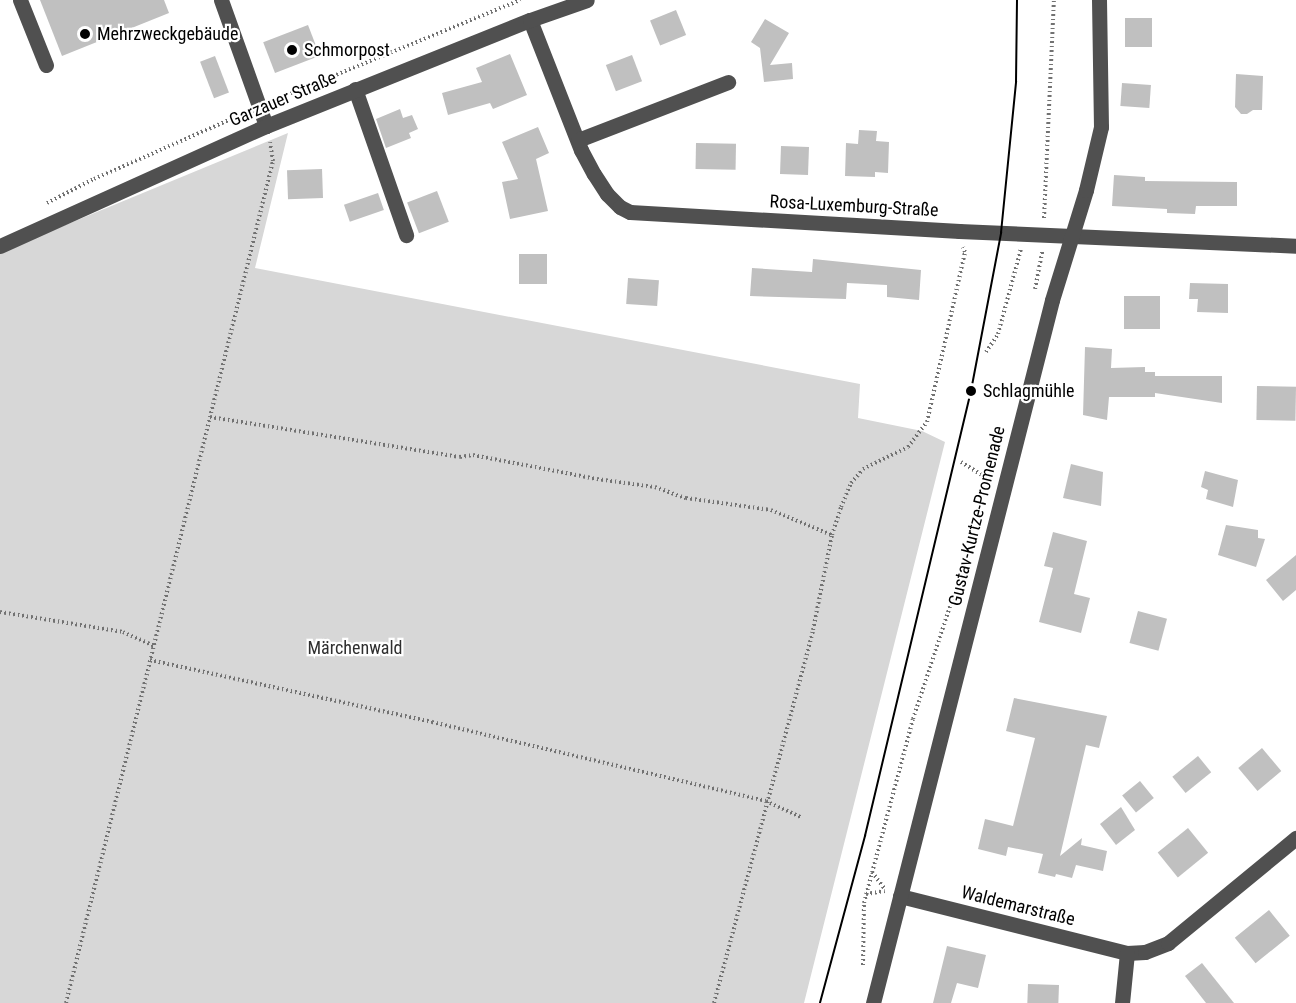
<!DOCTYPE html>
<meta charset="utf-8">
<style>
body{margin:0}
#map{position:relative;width:1296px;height:1003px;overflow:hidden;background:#fff;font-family:"Roboto Condensed",sans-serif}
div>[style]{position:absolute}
.green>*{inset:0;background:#d7d7d7}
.building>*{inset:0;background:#c0c0c0;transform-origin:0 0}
.path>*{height:4px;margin-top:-2px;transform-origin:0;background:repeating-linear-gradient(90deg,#727272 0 1.5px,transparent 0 4.5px)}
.minor>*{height:15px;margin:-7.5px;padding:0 7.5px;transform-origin:7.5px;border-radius:7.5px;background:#505050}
.tram>*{height:1.5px;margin:-0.75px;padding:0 0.75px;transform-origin:0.75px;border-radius:0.75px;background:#000}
.dots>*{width:16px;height:16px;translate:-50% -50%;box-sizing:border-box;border:3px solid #fff;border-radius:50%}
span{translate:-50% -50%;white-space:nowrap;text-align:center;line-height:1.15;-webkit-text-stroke:4.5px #fff;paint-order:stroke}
.poi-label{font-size:18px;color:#000}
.left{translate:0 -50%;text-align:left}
.street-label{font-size:18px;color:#000}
.park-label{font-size:18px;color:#2e2e2e}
</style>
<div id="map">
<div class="green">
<i style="clip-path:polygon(288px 133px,255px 268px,860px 384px,858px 418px,922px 431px,945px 442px,804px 1003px,0 1003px,0 252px)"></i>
</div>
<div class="building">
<i style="clip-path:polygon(40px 0,164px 0,169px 13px,62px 56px)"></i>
<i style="left:676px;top:10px;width:27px;height:28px;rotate:68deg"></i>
<i style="left:1125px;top:18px;width:27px;height:29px"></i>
<i style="clip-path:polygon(765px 19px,789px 33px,770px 65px,792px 63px,793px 79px,764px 82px,760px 48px,751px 42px)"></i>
<i style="left:308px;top:25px;width:33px;height:48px;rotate:69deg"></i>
<i style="clip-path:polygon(510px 54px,527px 95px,493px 109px,490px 103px,448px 115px,442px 93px,482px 82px,476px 68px)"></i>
<i style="left:632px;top:55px;width:28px;height:28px;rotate:69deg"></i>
<i style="left:215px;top:56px;width:39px;height:16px;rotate:69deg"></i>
<i style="clip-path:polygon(1236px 74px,1263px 76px,1262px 110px,1253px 110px,1247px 114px,1241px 114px,1235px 107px)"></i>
<i style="left:1122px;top:83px;width:29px;height:23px;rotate:4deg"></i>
<i style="clip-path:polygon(400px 109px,403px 118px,412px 115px,418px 129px,409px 133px,411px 138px,386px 148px,376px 119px)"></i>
<i style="clip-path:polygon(538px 127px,549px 153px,536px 159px,548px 211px,510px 219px,502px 182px,518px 179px,502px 142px)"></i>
<i style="clip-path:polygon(859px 130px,877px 131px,876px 141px,889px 142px,888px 173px,875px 172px,875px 177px,845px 176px,846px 143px,858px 144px)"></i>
<i style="left:696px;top:143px;width:40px;height:26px;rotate:1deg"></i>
<i style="left:781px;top:146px;width:28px;height:28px;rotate:2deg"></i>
<i style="left:322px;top:169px;width:29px;height:35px;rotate:88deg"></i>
<i style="clip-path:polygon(1114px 175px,1145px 177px,1145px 181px,1237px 182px,1237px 206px,1196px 206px,1195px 214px,1167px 213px,1167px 209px,1112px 206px)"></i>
<i style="left:437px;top:191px;width:33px;height:32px;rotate:69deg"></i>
<i style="left:378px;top:193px;width:18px;height:36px;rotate:71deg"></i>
<i style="left:519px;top:254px;width:28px;height:30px"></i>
<i style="clip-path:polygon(813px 259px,921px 270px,919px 300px,887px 297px,887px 285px,847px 283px,846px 299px,750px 296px,752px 268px,812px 272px)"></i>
<i style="left:628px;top:278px;width:31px;height:26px;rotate:4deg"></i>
<i style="clip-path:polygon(1190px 283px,1228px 284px,1228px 313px,1197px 312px,1198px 299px,1189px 299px)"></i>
<i style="left:1124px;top:296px;width:36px;height:33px"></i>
<i style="clip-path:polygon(1085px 347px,1112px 349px,1111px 368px,1145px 367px,1145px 372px,1155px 372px,1155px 376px,1222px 376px,1222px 403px,1155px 393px,1155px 397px,1109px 397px,1107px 420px,1083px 415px)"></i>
<i style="left:1257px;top:386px;width:39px;height:34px;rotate:1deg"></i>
<i style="clip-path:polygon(1071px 464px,1103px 472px,1101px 506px,1063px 498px)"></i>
<i style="clip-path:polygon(1205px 471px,1238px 480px,1233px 507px,1206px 499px,1208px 490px,1201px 487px)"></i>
<i style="clip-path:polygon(1226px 525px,1258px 530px,1258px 538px,1265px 539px,1256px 567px,1218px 555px)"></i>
<i style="clip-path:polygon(1053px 532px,1087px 541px,1074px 594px,1090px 598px,1081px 633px,1039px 622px,1053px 568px,1044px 566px)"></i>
<i style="clip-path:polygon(1296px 555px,1296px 590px,1283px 601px,1266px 580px)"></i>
<i style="left:1138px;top:611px;width:30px;height:33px;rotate:15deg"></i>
<i style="clip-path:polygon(1014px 698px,1107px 716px,1099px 748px,1086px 745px,1060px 856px,1082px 838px,1081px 845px,1107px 851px,1103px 871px,1076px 865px,1072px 878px,1056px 874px,1055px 877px,1038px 873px,1043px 854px,1008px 847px,1006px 856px,978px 849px,985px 819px,1013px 826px,1035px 738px,1006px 731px)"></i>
<i style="left:1262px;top:748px;width:30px;height:31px;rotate:50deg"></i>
<i style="left:1198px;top:756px;width:21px;height:33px;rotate:51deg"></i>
<i style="left:1140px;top:781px;width:22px;height:23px;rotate:51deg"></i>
<i style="clip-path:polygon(1121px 807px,1135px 830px,1116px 845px,1100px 824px)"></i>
<i style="left:1188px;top:828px;width:32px;height:39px;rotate:51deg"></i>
<i style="left:1269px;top:910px;width:33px;height:44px;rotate:51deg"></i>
<i style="clip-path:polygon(947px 946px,986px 955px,978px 988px,957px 983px,951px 1003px,933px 1003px)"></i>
<i style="clip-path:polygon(1202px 963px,1234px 1003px,1206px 1003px,1185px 976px)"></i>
<i style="left:1028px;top:984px;width:31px;height:19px;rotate:2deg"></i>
</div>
<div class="path">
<i style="left:274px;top:100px;width:266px;rotate:-22.1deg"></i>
<i style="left:47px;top:203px;width:53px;rotate:-27.1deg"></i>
<i style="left:94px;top:179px;width:165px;rotate:-23.6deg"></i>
<i style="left:1044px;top:218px;width:218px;rotate:-87.4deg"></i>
<i style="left:1035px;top:289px;width:38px;rotate:-79deg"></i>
<i style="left:986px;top:352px;width:22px;rotate:-56deg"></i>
<i style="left:998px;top:334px;width:88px;rotate:-74.9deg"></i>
<i style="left:210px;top:417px;width:253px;rotate:9.1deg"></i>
<i style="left:460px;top:457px;width:13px;rotate:-9deg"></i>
<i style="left:473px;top:455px;width:126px;rotate:11deg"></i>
<i style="left:597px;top:479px;width:59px;rotate:7.9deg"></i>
<i style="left:655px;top:487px;width:33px;rotate:20deg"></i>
<i style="left:686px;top:498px;width:86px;rotate:8deg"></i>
<i style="left:771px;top:510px;width:66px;rotate:22.3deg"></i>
<i style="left:961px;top:462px;width:34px;rotate:32deg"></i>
<i style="left:0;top:612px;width:125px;rotate:9.2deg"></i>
<i style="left:123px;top:632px;width:34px;rotate:24deg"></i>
<i style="left:150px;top:660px;width:289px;rotate:12.4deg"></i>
<i style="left:432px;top:722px;width:343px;rotate:13.3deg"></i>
<i style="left:766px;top:801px;width:38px;rotate:25deg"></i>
<i style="left:872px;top:872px;width:20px;rotate:53deg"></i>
<i style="left:866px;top:894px;width:19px;rotate:-9deg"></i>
<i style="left:863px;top:965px;width:62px;rotate:-89.1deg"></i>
<i style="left:864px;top:903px;width:190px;rotate:-75.1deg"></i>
<i style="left:913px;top:719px;width:169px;rotate:-71.8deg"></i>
<i style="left:66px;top:1003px;width:867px;rotate:-76.19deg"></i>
<i style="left:273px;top:161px;width:19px;rotate:-99deg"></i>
<i style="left:714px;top:1003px;width:386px;rotate:-75.1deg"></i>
<i style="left:813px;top:630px;width:97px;rotate:-78.7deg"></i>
<i style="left:832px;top:535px;width:29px;rotate:-72deg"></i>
<i style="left:841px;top:507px;width:26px;rotate:-67deg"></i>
<i style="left:851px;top:483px;width:18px;rotate:-49deg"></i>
<i style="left:863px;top:469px;width:50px;rotate:-26.1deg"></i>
<i style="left:908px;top:447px;width:31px;rotate:-53deg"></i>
<i style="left:927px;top:422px;width:174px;rotate:-77.4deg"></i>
<i style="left:965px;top:252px;width:5px;rotate:-112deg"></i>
</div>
<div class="minor">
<i style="left:20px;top:0;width:70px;rotate:68.2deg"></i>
<i style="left:221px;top:0;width:134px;rotate:70.3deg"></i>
<i style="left:530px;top:20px;width:140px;rotate:68.6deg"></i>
<i style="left:581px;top:150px;width:27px;rotate:62deg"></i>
<i style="left:594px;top:174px;width:24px;rotate:57deg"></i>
<i style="left:607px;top:194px;width:18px;rotate:45deg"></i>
<i style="left:620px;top:207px;width:11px;rotate:27deg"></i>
<i style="left:630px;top:212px;width:330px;rotate:3.3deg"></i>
<i style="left:959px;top:231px;width:337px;rotate:2.5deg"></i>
<i style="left:355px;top:89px;width:155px;rotate:70.7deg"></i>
<i style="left:578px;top:140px;width:161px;rotate:-21.1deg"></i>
<i style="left:0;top:246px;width:292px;rotate:-24.3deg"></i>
<i style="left:266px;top:126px;width:284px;rotate:-21.9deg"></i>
<i style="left:530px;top:20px;width:60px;rotate:-19.3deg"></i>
<i style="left:900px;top:896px;width:234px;rotate:14.1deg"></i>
<i style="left:1127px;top:953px;width:18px;rotate:-3deg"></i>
<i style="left:1145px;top:952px;width:25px;rotate:-21deg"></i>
<i style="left:1168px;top:943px;width:166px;rotate:-39.4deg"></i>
<i style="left:873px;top:1003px;width:725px;rotate:-75.71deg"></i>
<i style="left:1052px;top:300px;width:115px;rotate:-72.8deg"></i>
<i style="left:1086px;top:190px;width:65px;rotate:-76.6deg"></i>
<i style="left:1101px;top:127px;width:127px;rotate:-90.9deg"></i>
<i style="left:1122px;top:1003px;width:50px;rotate:-84.3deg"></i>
</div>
<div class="tram">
<i style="left:820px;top:1003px;width:173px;rotate:-74.9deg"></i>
<i style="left:865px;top:836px;width:457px;rotate:-76.6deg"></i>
<i style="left:971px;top:391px;width:161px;rotate:-79.2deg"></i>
<i style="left:1001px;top:233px;width:152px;rotate:-84.3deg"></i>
<i style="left:1016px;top:82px;width:82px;rotate:-89.3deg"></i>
</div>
<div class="dots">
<i style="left:85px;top:34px;background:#000"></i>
<i style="left:292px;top:50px;background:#000"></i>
<i style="left:971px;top:391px;background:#000"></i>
</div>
<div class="poi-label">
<span class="left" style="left:97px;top:34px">Mehrzweckgebäude</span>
<span class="left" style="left:304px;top:50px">Schmorpost</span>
<span class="left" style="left:983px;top:391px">Schlagmühle</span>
</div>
<div class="street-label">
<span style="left:283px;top:99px;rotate:-23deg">Garzauer Straße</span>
<span style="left:854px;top:206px;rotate:3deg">Rosa-Luxemburg-Straße</span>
<span style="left:977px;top:516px;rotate:-76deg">Gustav-Kurtze-Promenade</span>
<span style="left:1018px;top:906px;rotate:14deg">Waldemarstraße</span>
</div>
<div class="park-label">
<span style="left:355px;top:648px">Märchenwald</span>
</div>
</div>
